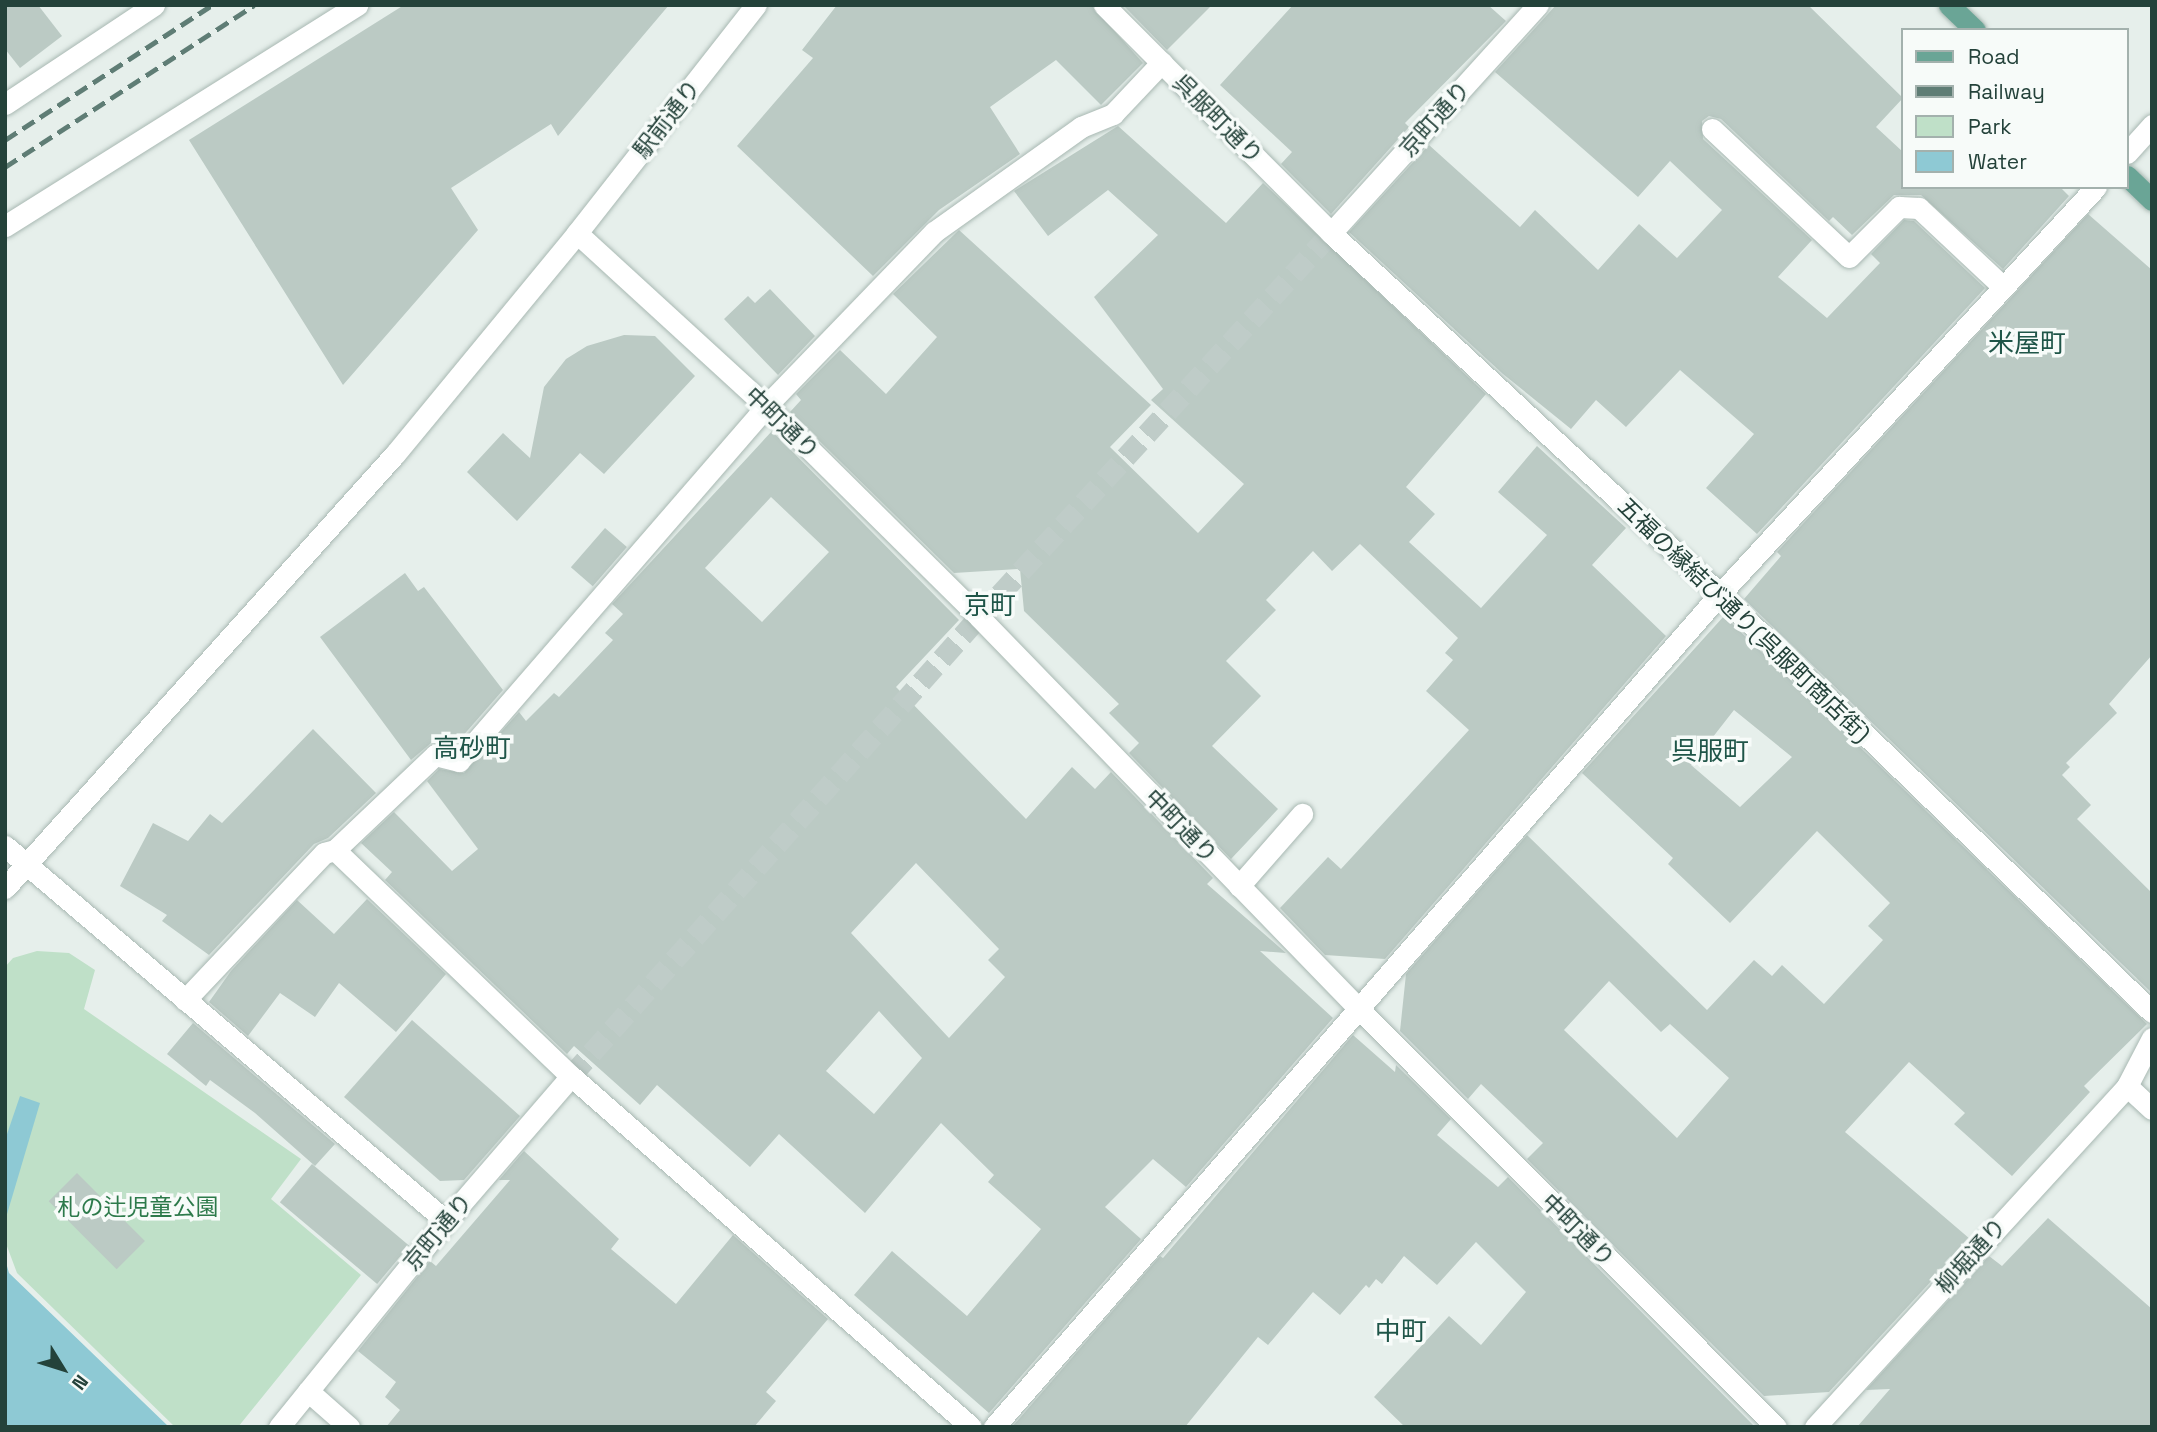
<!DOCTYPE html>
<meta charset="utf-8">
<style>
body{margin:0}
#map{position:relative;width:2157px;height:1432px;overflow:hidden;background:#e6efeb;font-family:"Space Grotesk","Noto Sans JP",sans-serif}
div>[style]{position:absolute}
.green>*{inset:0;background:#bfe0c8}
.water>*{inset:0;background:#8ec9d4}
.building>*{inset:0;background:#bbcac4;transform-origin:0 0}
.minor-tunnel>*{height:21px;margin-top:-10.5px;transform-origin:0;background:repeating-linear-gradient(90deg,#bfccc8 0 21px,transparent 0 31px)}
.roads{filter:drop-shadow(0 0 2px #a8b8b2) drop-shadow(0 0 2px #a8b8b2)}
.minor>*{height:21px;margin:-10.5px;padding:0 10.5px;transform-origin:10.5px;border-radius:10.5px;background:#fff}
.major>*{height:21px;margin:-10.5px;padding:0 10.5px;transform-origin:10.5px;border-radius:10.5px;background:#6aa596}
.rail>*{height:5px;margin-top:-2.5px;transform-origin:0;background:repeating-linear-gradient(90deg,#5f7d75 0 14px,transparent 0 21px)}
span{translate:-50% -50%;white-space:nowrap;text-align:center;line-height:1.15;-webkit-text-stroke:7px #f7fbf9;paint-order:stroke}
.street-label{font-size:23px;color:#24423a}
.park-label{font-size:23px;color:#2d7a4b}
.quarter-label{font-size:26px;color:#1f5548}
.frame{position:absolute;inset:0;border:7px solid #24423a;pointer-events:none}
.legend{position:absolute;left:1901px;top:28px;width:228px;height:161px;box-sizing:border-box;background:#f7fbf9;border:2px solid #a3b1ad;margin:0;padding:9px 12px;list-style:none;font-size:21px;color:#24423a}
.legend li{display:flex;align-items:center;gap:14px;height:35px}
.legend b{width:35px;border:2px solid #a3b1ad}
.north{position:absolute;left:28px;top:1334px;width:70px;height:70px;-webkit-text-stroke:5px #f7fbf9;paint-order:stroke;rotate:128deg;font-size:19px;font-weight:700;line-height:28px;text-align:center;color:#24423a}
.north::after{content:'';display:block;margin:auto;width:24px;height:32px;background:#24423a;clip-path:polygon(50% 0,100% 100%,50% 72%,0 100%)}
</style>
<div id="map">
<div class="green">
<i style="clip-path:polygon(37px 951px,69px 953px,95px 970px,84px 1009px,301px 1159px,271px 1199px,361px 1275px,238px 1427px,175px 1427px,17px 1273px,5px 1241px,5px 967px,13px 958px)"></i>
</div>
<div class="water">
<i style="clip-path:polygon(20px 1096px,40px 1103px,5px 1221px,5px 1140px)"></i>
<i style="clip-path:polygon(5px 1259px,9px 1273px,169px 1427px,5px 1427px)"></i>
</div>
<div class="building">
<i style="clip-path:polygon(5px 5px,38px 5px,62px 36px,20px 68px,5px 49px)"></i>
<i style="clip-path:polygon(404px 5px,669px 5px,558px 136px,551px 124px,451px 188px,478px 230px,343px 385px,189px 140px)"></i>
<i style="clip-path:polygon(837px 5px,1091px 5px,1143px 63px,1101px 105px,1056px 60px,990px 107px,1020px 154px,939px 210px,873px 276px,737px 146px,813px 58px,802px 50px)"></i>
<i style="clip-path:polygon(1123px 5px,1212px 5px,1167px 50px)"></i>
<i style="clip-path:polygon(1293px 5px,1488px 5px,1506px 21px,1405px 123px,1409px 127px,1331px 214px,1281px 164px,1292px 152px,1220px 85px)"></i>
<i style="clip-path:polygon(1556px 5px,1808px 5px,1903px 98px,1876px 127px,1903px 152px,1903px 187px,2060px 187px,2069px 196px,2003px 269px,1921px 195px,1894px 195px,1852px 235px,1833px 217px,1829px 221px,1721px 119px,1709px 116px,1702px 121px,1703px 139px,1812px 240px,1778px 277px,1827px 318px,1880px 263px,1871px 254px,1904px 220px,1914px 221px,1985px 288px,1757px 534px,1706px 488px,1754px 434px,1680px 370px,1626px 427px,1596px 400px,1571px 429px,1503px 374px,1349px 232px,1429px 145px,1520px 227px,1535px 210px,1598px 270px,1639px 224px,1677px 258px,1722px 210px,1670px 161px,1638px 197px,1495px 72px)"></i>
<i style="clip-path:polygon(1118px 126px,1226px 223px,1263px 183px,1486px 394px,1406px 487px,1435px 514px,1409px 542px,1481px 608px,1547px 535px,1498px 492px,1537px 446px,1626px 528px,1592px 565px,1666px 636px,1385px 959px,1325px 955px,1280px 908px,1328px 857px,1341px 869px,1469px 730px,1426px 691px,1453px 660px,1445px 653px,1458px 638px,1360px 544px,1332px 571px,1313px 551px,1266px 600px,1276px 610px,1226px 661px,1261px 696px,1212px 746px,1278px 809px,1231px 859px,1129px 753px,1139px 743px,1109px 713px,1119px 704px,1024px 611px,1020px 569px,954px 573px,790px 412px,801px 400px,796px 394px,840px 350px,886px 394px,937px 337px,893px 294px,959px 230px,1151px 405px,1110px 447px,1198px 533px,1244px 484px,1151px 400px,1163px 389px,1094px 297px,1158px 235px,1108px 190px,1048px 236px,1014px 191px)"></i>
<i style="clip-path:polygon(2088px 214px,2152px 270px,2152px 655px,2109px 704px,2117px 713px,2066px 763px,2070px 767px,2062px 775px,2091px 805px,2077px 819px,2152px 893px,2152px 993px,1744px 599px,1781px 556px,1777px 552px)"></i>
<i style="clip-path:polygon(770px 289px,815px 336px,778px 375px,724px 319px,748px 296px,755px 303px)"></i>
<i style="clip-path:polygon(624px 335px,655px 336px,695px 376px,604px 474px,580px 453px,517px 521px,467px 472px,503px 433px,530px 458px,544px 387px,566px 359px,587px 346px)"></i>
<i style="clip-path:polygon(evenodd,772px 431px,959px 620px,896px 687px,1026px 819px,1072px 767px,1095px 789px,1111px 772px,1213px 878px,1207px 884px,1286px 953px,1260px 951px,1333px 1018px,1186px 1187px,1153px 1159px,1105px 1207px,1141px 1239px,989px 1413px,854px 1295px,892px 1251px,967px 1316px,1041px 1229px,988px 1182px,994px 1175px,941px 1123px,865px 1213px,779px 1134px,750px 1167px,657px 1085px,640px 1105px,574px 1046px,567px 1054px,385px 880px,392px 872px,361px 843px,394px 812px,452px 871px,478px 849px,427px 781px,439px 769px,464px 773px,519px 712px,526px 721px,554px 693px,559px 697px,613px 640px,605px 633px,623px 614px,612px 604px,772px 431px,771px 497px,829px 552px,762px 622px,705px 568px,771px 497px,772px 431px,916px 863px,999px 949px,988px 960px,1005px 977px,949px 1038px,851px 933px,916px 863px,772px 431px,879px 1011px,922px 1058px,874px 1114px,826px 1071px,879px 1011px)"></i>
<i style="left:605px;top:528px;width:29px;height:52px;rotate:41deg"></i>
<i style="clip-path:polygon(405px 573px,418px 591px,424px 587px,503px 690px,454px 746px,431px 743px,411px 760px,320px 637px)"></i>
<i style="clip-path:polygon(evenodd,1724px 616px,2147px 1024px,2084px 1086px,2090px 1092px,2012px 1176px,1954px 1124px,1965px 1113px,1909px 1062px,1845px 1132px,1970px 1239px,1829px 1392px,1764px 1396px,1527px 1159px,1543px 1143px,1481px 1084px,1468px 1099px,1400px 1031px,1406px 974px,1527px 835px,1707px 1010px,1754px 960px,1772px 976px,1782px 965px,1824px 1004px,1883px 940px,1868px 926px,1890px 903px,1817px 831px,1730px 923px,1668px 864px,1673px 858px,1582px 773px,1724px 616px,1734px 710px,1792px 757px,1740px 807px,1691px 765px,1734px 710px,1724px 616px,1609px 981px,1661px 1032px,1670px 1024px,1729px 1078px,1677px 1138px,1564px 1030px,1609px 981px)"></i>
<i style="clip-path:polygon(313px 729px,376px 793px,328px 838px,314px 844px,209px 955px,162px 921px,167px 915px,120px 886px,153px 823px,188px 841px,210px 814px,222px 823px)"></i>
<i style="clip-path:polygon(367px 899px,446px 974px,396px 1032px,339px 983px,315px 1017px,280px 993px,248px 1036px,209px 1002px,231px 971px,297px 900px,334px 934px)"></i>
<i style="clip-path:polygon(412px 1020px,520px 1116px,464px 1180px,440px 1181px,344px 1097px)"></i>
<i style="clip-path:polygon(193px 1023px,335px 1144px,315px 1166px,255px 1113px,210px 1080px,206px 1086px,167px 1054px)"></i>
<i style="clip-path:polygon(1353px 1035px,1395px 1072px,1396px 1065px,1451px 1119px,1437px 1135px,1498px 1187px,1508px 1177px,1755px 1427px,1405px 1427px,1374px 1397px,1449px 1316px,1481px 1345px,1526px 1292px,1476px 1242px,1437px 1285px,1404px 1256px,1382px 1284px,1376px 1279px,1369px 1288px,1366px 1285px,1340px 1315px,1313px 1292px,1268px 1345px,1258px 1337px,1185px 1427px,1012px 1427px,1160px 1256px,1163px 1258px)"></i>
<i style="clip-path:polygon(524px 1151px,619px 1239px,611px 1249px,676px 1304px,733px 1235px,828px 1319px,766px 1392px,776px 1401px,754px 1427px,386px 1427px,400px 1410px,385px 1397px,396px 1382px,358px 1351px,430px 1261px,436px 1266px,510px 1180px,499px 1180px)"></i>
<i style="left:312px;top:1164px;width:127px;height:50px;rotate:40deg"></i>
<i style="left:77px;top:1173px;width:96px;height:40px;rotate:45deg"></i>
<i style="clip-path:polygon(2048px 1218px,2152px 1309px,2152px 1427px,1857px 1427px,1890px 1389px,1866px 1390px,1989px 1256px,2002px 1266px)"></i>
</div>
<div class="minor-tunnel">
<i style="left:571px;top:1076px;width:614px;rotate:-48.37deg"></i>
<i style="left:979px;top:617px;width:521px;rotate:-47.49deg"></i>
</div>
<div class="roads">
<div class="minor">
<i style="left:1104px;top:5px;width:322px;rotate:45.1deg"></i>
<i style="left:1331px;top:233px;width:531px;rotate:42.86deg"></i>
<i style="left:1720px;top:594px;width:601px;rotate:44.06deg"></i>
<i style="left:5px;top:104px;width:179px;rotate:-33.6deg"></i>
<i style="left:1712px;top:129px;width:187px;rotate:43.1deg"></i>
<i style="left:1849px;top:257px;width:71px;rotate:-45deg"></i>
<i style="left:1899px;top:207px;width:20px;rotate:3deg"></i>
<i style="left:1919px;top:208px;width:115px;rotate:43.2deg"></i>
<i style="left:2127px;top:153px;width:38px;rotate:-48deg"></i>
<i style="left:5px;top:226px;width:416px;rotate:-32.1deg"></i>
<i style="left:577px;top:233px;width:256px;rotate:42.5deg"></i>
<i style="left:766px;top:406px;width:300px;rotate:44.7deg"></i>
<i style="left:979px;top:617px;width:546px;rotate:45.89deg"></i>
<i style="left:1359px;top:1009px;width:590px;rotate:45.07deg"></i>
<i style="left:1331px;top:233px;width:308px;rotate:-47.8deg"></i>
<i style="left:5px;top:846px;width:579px;rotate:40.38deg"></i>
<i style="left:335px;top:850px;width:138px;rotate:-43.5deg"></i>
<i style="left:435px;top:755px;width:25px;rotate:14deg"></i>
<i style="left:459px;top:761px;width:469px;rotate:-49.1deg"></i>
<i style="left:766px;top:406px;width:242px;rotate:-46deg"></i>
<i style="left:934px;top:232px;width:181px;rotate:-35.5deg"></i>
<i style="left:1081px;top:127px;width:35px;rotate:-22deg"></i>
<i style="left:1113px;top:114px;width:71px;rotate:-46.7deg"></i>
<i style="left:1239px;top:886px;width:96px;rotate:-48.8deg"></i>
<i style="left:5px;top:888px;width:583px;rotate:-48.06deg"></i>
<i style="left:395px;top:454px;width:286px;rotate:-50.5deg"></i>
<i style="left:577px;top:233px;width:290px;rotate:-51.9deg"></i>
<i style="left:185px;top:1000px;width:202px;rotate:-46.6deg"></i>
<i style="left:324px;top:853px;width:11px;rotate:-15deg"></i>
<i style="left:335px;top:850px;width:327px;rotate:43.8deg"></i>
<i style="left:571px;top:1076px;width:532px;rotate:41.27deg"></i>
<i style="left:2127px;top:1086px;width:34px;rotate:43deg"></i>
<i style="left:308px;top:1391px;width:55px;rotate:41.3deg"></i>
<i style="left:279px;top:1427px;width:265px;rotate:-51deg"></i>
<i style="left:446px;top:1221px;width:191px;rotate:-49.2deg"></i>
<i style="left:994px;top:1427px;width:1105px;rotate:-48.93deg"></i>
<i style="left:1720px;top:594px;width:554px;rotate:-47.27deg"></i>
<i style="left:1815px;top:1427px;width:462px;rotate:-47.5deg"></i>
<i style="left:2127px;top:1086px;width:54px;rotate:-62.5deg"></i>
</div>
<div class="major">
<i style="left:1949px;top:5px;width:36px;rotate:44deg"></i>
<i style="left:2127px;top:176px;width:35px;rotate:44deg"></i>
</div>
</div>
<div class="rail">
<i style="left:5px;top:140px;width:247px;rotate:-33.1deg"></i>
<i style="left:5px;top:167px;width:297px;rotate:-33deg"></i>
</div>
<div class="street-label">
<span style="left:667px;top:119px;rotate:-52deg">駅前通り</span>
<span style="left:1218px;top:119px;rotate:45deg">呉服町通り</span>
<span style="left:1435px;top:119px;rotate:-48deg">京町通り</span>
<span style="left:782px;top:423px;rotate:44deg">中町通り</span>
<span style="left:1744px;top:620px;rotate:44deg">五福の縁結び通り(呉服町商店街)</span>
<span style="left:1181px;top:826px;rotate:46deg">中町通り</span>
<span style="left:1578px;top:1230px;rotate:45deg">中町通り</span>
<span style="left:438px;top:1232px;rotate:-50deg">京町通り</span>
<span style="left:1971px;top:1256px;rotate:-48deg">柳堀通り</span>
</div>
<div class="park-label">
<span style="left:138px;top:1207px">札の辻児童公園</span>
</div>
<div class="quarter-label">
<span style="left:2027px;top:344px">米屋町</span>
<span style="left:990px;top:606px">京町</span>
<span style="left:472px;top:749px">高砂町</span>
<span style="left:1710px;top:752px">呉服町</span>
<span style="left:1401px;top:1332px">中町</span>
</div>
<div class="frame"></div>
<ul class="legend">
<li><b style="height:9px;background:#6aa596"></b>Road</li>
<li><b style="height:9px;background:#5f7d75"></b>Railway</li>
<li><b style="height:19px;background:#bfe0c8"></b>Park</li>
<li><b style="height:19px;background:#8ec9d4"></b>Water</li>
</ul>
<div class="north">N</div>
</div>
